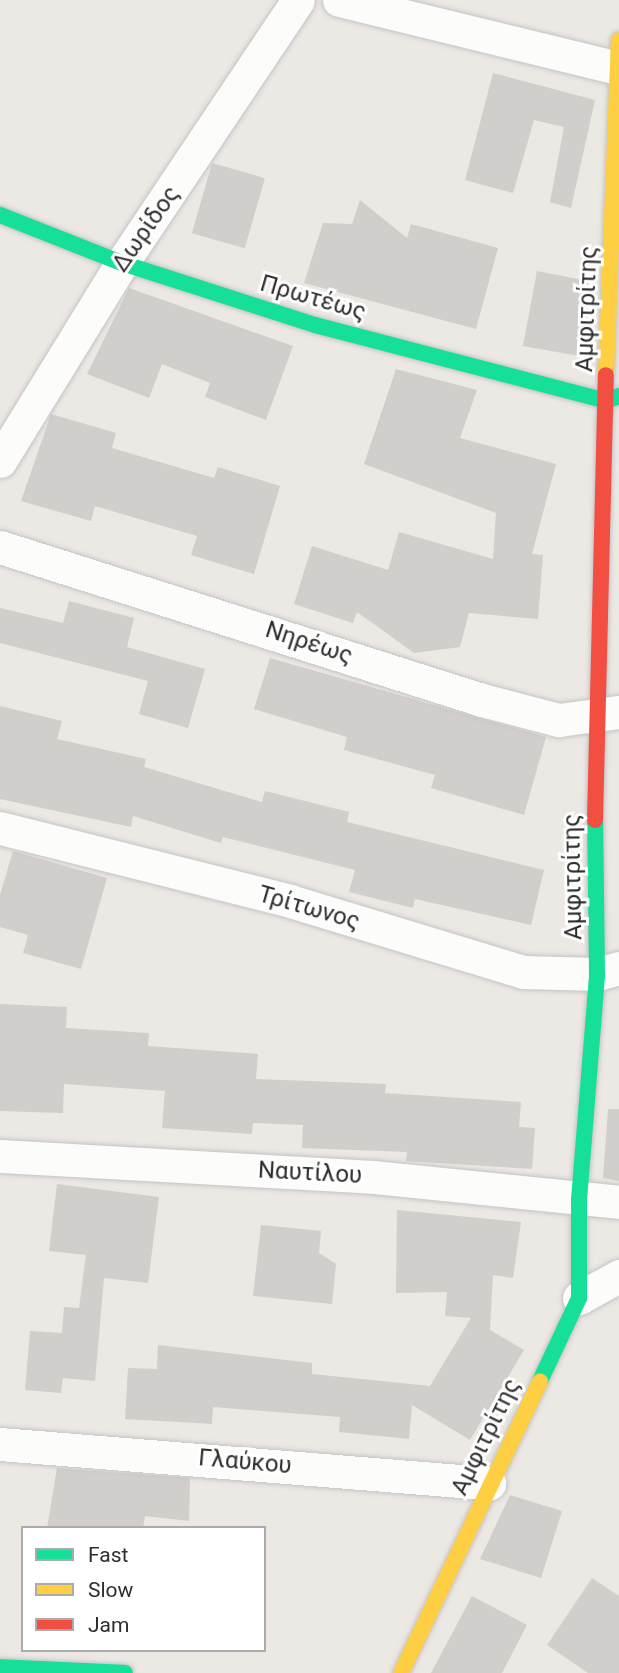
<!DOCTYPE html>
<meta charset="utf-8">
<style>
body{margin:0}
#map{position:relative;width:619px;height:1673px;overflow:hidden;background:#ece8e4;font-family:Roboto,sans-serif}
div>[style]{position:absolute}
.building>*{inset:0;background:#d1cecb;transform-origin:0 0}
.roads{filter:drop-shadow(0 0 2px #c5c4c5) drop-shadow(0 0 2px #c5c4c5)}
.street>*{height:33px;margin:-16.5px;padding:0 16.5px;transform-origin:16.5px;border-radius:16.5px;background:#fcfcfb}
.fast>*{height:16px;margin:-8px;padding:0 8px;transform-origin:8px;border-radius:8px;background:#16e098}
.slow>*{height:16px;margin:-8px;padding:0 8px;transform-origin:8px;border-radius:8px;background:#ffcf43}
.jam>*{height:16px;margin:-8px;padding:0 8px;transform-origin:8px;border-radius:8px;background:#f24e42}
span{translate:-50% -50%;white-space:nowrap;text-align:center;line-height:1.15;-webkit-text-stroke:6px #fff;paint-order:stroke}
.street-label{font-size:24px;color:#2e2e2e}
.legend{position:absolute;left:21px;top:1526px;width:245px;height:126px;box-sizing:border-box;background:#fff;border:2px solid #ababab;margin:0;padding:9px 12px;list-style:none;font-size:21px;color:#2e2e2e}
.legend li{display:flex;align-items:center;gap:14px;height:35px}
.legend b{width:35px;border:2px solid #ababab}
</style>
<div id="map">
<div class="building">
<i style="clip-path:polygon(493px 73px,595px 100px,571px 208px,550px 202px,564px 127px,534px 120px,513px 193px,465px 180px)"></i>
<i style="left:212px;top:163px;width:55px;height:73px;rotate:16deg"></i>
<i style="clip-path:polygon(360px 200px,407px 238px,411px 224px,498px 248px,476px 329px,304px 283px,323px 223px,352px 224px)"></i>
<i style="clip-path:polygon(537px 271px,588px 281px,585px 357px,523px 346px)"></i>
<i style="clip-path:polygon(129px 288px,293px 346px,266px 420px,205px 397px,210px 383px,162px 364px,149px 398px,87px 374px)"></i>
<i style="clip-path:polygon(396px 369px,477px 390px,460px 438px,556px 464px,532px 554px,543px 555px,538px 619px,469px 613px,460px 647px,414px 653px,357px 612px,353px 623px,294px 604px,312px 546px,388px 570px,399px 532px,493px 559px,496px 513px,364px 464px)"></i>
<i style="clip-path:polygon(51px 414px,116px 433px,112px 448px,214px 478px,218px 467px,280px 486px,254px 574px,191px 555px,197px 536px,95px 506px,91px 521px,21px 501px)"></i>
<i style="clip-path:polygon(69px 601px,134px 618px,127px 647px,205px 669px,188px 728px,139px 714px,148px 681px,0 643px,0 608px,63px 623px)"></i>
<i style="clip-path:polygon(270px 658px,546px 737px,524px 815px,431px 788px,435px 775px,344px 750px,347px 737px,254px 709px)"></i>
<i style="clip-path:polygon(0 706px,62px 721px,57px 739px,146px 759px,144px 767px,262px 802px,265px 791px,349px 812px,347px 822px,544px 870px,531px 925px,415px 899px,413px 908px,349px 892px,355px 870px,223px 837px,221px 843px,133px 816px,131px 827px,0 799px)"></i>
<i style="clip-path:polygon(13px 851px,107px 878px,81px 969px,23px 953px,28px 935px,0 927px,0 895px)"></i>
<i style="clip-path:polygon(0 1004px,67px 1007px,66px 1028px,149px 1033px,148px 1046px,258px 1054px,256px 1079px,386px 1084px,385px 1093px,521px 1102px,519px 1127px,535px 1128px,532px 1169px,406px 1161px,407px 1152px,302px 1148px,303px 1125px,253px 1123px,252px 1134px,162px 1128px,165px 1091px,64px 1084px,63px 1113px,0 1111px)"></i>
<i style="clip-path:polygon(608px 1109px,619px 1109px,619px 1181px,603px 1178px)"></i>
<i style="clip-path:polygon(57px 1184px,159px 1197px,148px 1283px,104px 1278px,95px 1381px,63px 1378px,61px 1393px,25px 1390px,30px 1331px,62px 1333px,64px 1307px,79px 1308px,86px 1255px,49px 1251px)"></i>
<i style="clip-path:polygon(397px 1210px,521px 1222px,513px 1278px,493px 1275px,490px 1330px,524px 1350px,470px 1440px,412px 1405px,409px 1439px,339px 1432px,340px 1417px,213px 1407px,212px 1424px,125px 1419px,128px 1368px,157px 1369px,158px 1345px,312px 1363px,312px 1374px,430px 1386px,471px 1318px,445px 1316px,447px 1292px,396px 1293px)"></i>
<i style="clip-path:polygon(261px 1225px,321px 1231px,319px 1253px,336px 1264px,332px 1304px,253px 1296px)"></i>
<i style="clip-path:polygon(57px 1468px,190px 1478px,189px 1521px,145px 1516px,143px 1528px,47px 1528px)"></i>
<i style="clip-path:polygon(510px 1495px,562px 1511px,541px 1578px,480px 1559px)"></i>
<i style="clip-path:polygon(592px 1578px,619px 1596px,619px 1673px,588px 1673px,547px 1645px)"></i>
<i style="clip-path:polygon(472px 1596px,527px 1625px,502px 1673px,431px 1673px)"></i>
</div>
<div class="roads">
<div class="street">
<i style="left:339px;top:0;width:287px;rotate:13.7deg"></i>
<i style="left:0;top:461px;width:233px;rotate:-58.4deg"></i>
<i style="left:122px;top:263px;width:316px;rotate:-56.2deg"></i>
<i style="left:0;top:547px;width:506px;rotate:17.61deg"></i>
<i style="left:482px;top:700px;width:80px;rotate:14.6deg"></i>
<i style="left:559px;top:720px;width:61px;rotate:-7.6deg"></i>
<i style="left:0;top:828px;width:299px;rotate:14.1deg"></i>
<i style="left:290px;top:901px;width:244px;rotate:16.9deg"></i>
<i style="left:523px;top:972px;width:74px;rotate:1.5deg"></i>
<i style="left:597px;top:974px;width:23px;rotate:-15deg"></i>
<i style="left:0;top:1156px;width:375px;rotate:3.2deg"></i>
<i style="left:374px;top:1177px;width:246px;rotate:5.8deg"></i>
<i style="left:579px;top:1298px;width:46px;rotate:-28.8deg"></i>
<i style="left:0;top:1444px;width:491px;rotate:4.6deg"></i>
</div>
<div class="fast">
<i style="left:0;top:215px;width:131px;rotate:21.5deg"></i>
<i style="left:122px;top:263px;width:203px;rotate:17.8deg"></i>
<i style="left:315px;top:325px;width:301px;rotate:14.6deg"></i>
<i style="left:606px;top:401px;width:14px;rotate:-21deg"></i>
<i style="left:540px;top:1381px;width:92px;rotate:-64.8deg"></i>
<i style="left:579px;top:1298px;width:98px;rotate:-90deg"></i>
<i style="left:579px;top:1200px;width:227px;rotate:-85.4deg"></i>
<i style="left:597px;top:974px;width:154px;rotate:-90.7deg"></i>
<i style="left:0;top:1667px;width:125px;rotate:2.7deg"></i>
</div>
<div class="slow">
<i style="left:606px;top:375px;width:335px;rotate:-87.8deg"></i>
<i style="left:401px;top:1673px;width:323px;rotate:-64.5deg"></i>
</div>
<div class="jam">
<i style="left:595px;top:820px;width:445px;rotate:-88.6deg"></i>
</div>
</div>
<div class="street-label">
<span style="left:146px;top:229px;rotate:-55deg">Δωρίδος</span>
<span style="left:313px;top:298px;rotate:16deg">Πρωτέως</span>
<span style="left:587px;top:309px;rotate:-88deg">Αμφιτρίτης</span>
<span style="left:309px;top:643px;rotate:18deg">Νηρέως</span>
<span style="left:573px;top:877px;rotate:-91deg">Αμφιτρίτης</span>
<span style="left:309px;top:908px;rotate:16deg">Τρίτωνος</span>
<span style="left:310px;top:1173px;rotate:3deg">Ναυτίλου</span>
<span style="left:486px;top:1437px;rotate:-64deg">Αμφιτρίτης</span>
<span style="left:245px;top:1462px;rotate:5deg">Γλαύκου</span>
</div>
<ul class="legend">
<li><b style="height:9px;background:#16e098"></b>Fast</li>
<li><b style="height:9px;background:#ffcf43"></b>Slow</li>
<li><b style="height:9px;background:#f24e42"></b>Jam</li>
</ul>
</div>
